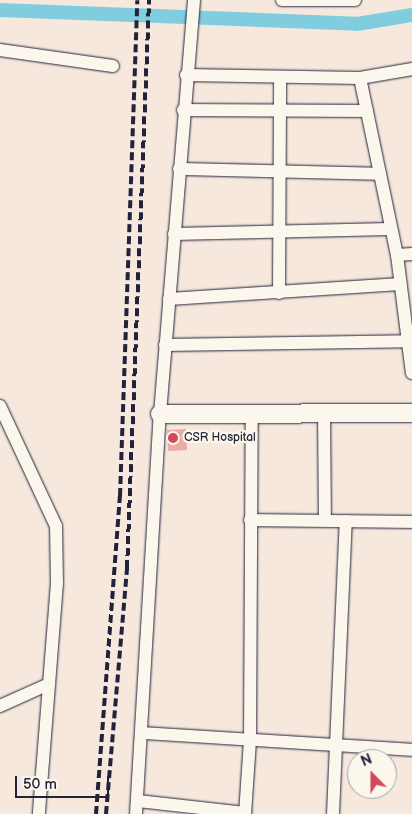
<!DOCTYPE html>
<style>
body{margin:0}
#map{position:relative;width:412px;height:814px;overflow:hidden;background:#f7e8dd;font-family:"Balsamiq Sans",sans-serif}
div>[style]{position:absolute}
.canal>*{height:14px;margin:-7px;padding:0 7px;transform-origin:7px;border-radius:7px;background:#80cddf}
.building>*{inset:0;background:#e7ada3;transform-origin:0 0}
.roads{filter:drop-shadow(0 0 1px #22223b) drop-shadow(0 0 1px #22223b)}
.street>*{height:12px;margin:-6px;padding:0 6px;transform-origin:6px;border-radius:6px;background:#fbf7ec}
.secondary>*{height:18px;margin:-9px;padding:0 9px;transform-origin:9px;border-radius:9px;background:#fbf7ec}
.rail>*{height:4px;margin-top:-2px;transform-origin:0;background:repeating-linear-gradient(90deg,#22223b 0 8px,transparent 0 12px)}
.dots>*{width:14px;height:14px;translate:-50% -50%;box-sizing:border-box;border:2px solid #fbf7ec;border-radius:50%}
span{translate:-50% -50%;white-space:nowrap;text-align:center;line-height:1.15;-webkit-text-stroke:4.5px #fbf7ec;paint-order:stroke}
.poi-label{font-size:12px;color:#22223b}
.left{translate:0 -50%;text-align:left}
.north{position:absolute;left:347px;top:749px;width:50px;height:50px;box-sizing:border-box;background:#fbf7ec;border:1px solid #a4a2a5;border-radius:50%;rotate:338deg;font-size:14px;font-weight:700;line-height:20px;text-align:center;color:#22223b}
.north::after{content:'';display:block;margin:auto;width:18px;height:22px;background:#d1495b;clip-path:polygon(50% 0,100% 100%,50% 72%,0 100%)}
.scale{position:absolute;left:15px;top:776px;width:94px;height:22px;box-sizing:border-box;border:2px solid #22223b;border-top:0;padding-left:6px;font-size:15px;line-height:18px;white-space:nowrap;color:#22223b;-webkit-text-stroke:4px #fbf7ec;paint-order:stroke}
</style>
<div id="map">
<div class="canal">
<i style="left:0;top:10px;width:357px;rotate:2.2deg"></i>
<i style="left:357px;top:24px;width:56px;rotate:-9.3deg"></i>
</div>
<div class="building">
<i style="left:186px;top:429px;width:21px;height:19px;rotate:87deg"></i>
</div>
<div class="roads">
<div class="street">
<i style="left:282px;top:0;width:73px"></i>
<i style="left:0;top:50px;width:114px;rotate:8.1deg"></i>
<i style="left:186px;top:75px;width:174px;rotate:1deg"></i>
<i style="left:360px;top:78px;width:53px;rotate:-9.8deg"></i>
<i style="left:360px;top:78px;width:181px;rotate:78.2deg"></i>
<i style="left:397px;top:255px;width:119px;rotate:82.8deg"></i>
<i style="left:183px;top:110px;width:184px;rotate:0.3deg"></i>
<i style="left:179px;top:169px;width:201px;rotate:1.4deg"></i>
<i style="left:174px;top:234px;width:216px;rotate:-1.3deg"></i>
<i style="left:397px;top:255px;width:15px;rotate:-4deg"></i>
<i style="left:279px;top:293px;width:216px;rotate:-89.7deg"></i>
<i style="left:169px;top:299px;width:232px;rotate:-3.7deg"></i>
<i style="left:165px;top:345px;width:243px;rotate:-0.9deg"></i>
<i style="left:0;top:406px;width:132px;rotate:65deg"></i>
<i style="left:56px;top:526px;width:57px;rotate:89deg"></i>
<i style="left:57px;top:583px;width:232px;rotate:94.5deg"></i>
<i style="left:324px;top:411px;width:109px;rotate:89.5deg"></i>
<i style="left:250px;top:520px;width:162px;rotate:0.7deg"></i>
<i style="left:0;top:706px;width:54px;rotate:-24.2deg"></i>
<i style="left:143px;top:733px;width:270px;rotate:3.6deg"></i>
<i style="left:138px;top:801px;width:108px;rotate:6.4deg"></i>
<i style="left:136px;top:814px;width:401px;rotate:-86.6deg"></i>
<i style="left:160px;top:414px;width:415px;rotate:-85.3deg"></i>
<i style="left:245px;top:814px;width:73px;rotate:-86.1deg"></i>
<i style="left:250px;top:741px;width:329px;rotate:-89.7deg"></i>
<i style="left:333px;top:814px;width:293px;rotate:-87.5deg"></i>
</div>
<div class="secondary">
<i style="left:160px;top:414px;width:252px;rotate:-0.2deg"></i>
</div>
</div>
<div class="rail">
<i style="left:96px;top:814px;width:319px;rotate:-85.7deg"></i>
<i style="left:120px;top:496px;width:496px;rotate:-88deg"></i>
<i style="left:106px;top:814px;width:247px;rotate:-85.1deg"></i>
<i style="left:127px;top:568px;width:568px;rotate:-87.78deg"></i>
</div>
<div class="dots">
<i style="left:173px;top:438px;background:#d1495b"></i>
</div>
<div class="poi-label">
<span class="left" style="left:184px;top:438px">CSR Hospital</span>
</div>
<div class="north">N</div>
<div class="scale">50 m</div>
</div>
